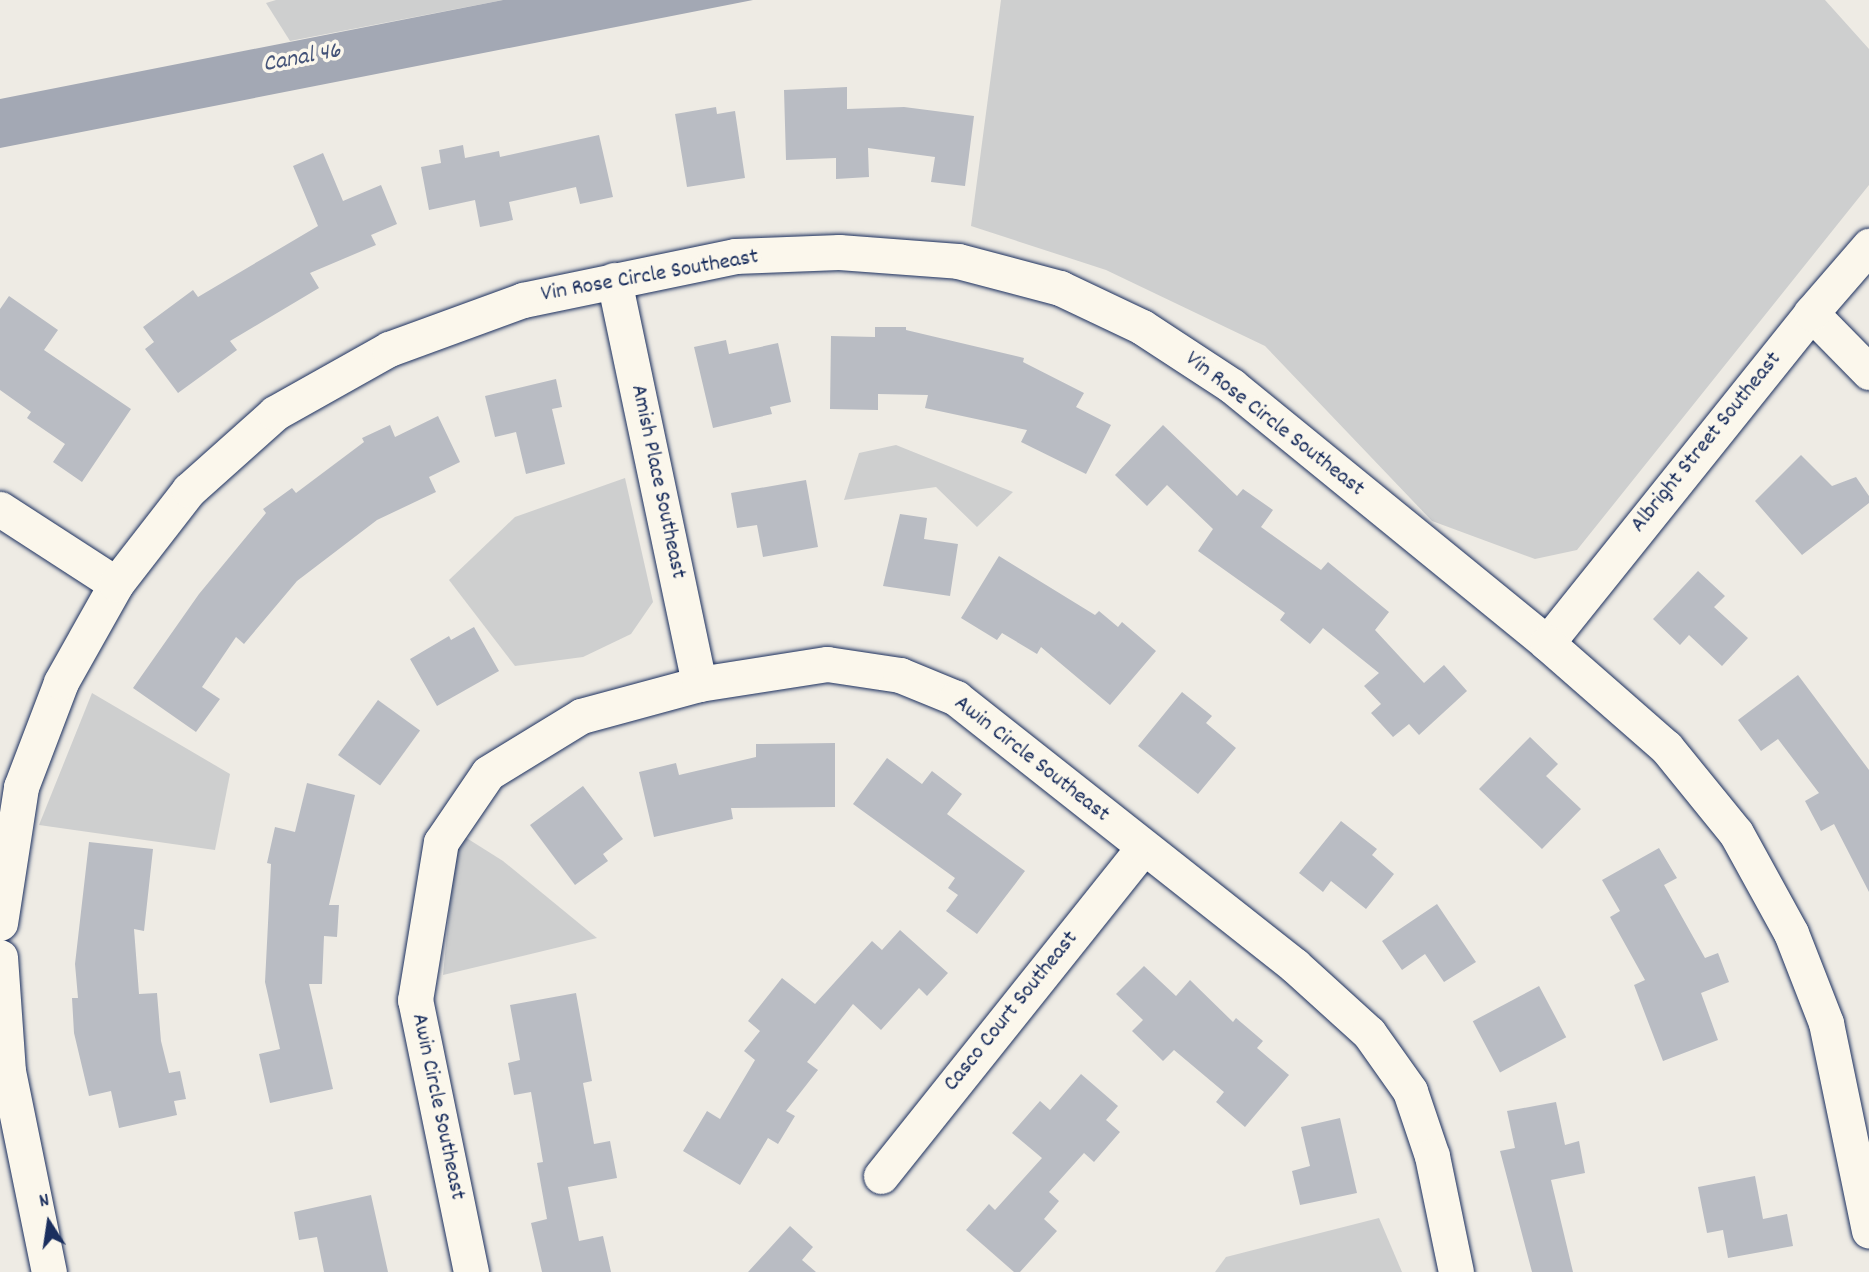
<!DOCTYPE html>
<style>
body{margin:0}
#map{position:relative;width:1869px;height:1272px;overflow:hidden;background:#eeebe4;font-family:Dekko,sans-serif}
div>[style]{position:absolute}
.green>*{inset:0;background:#cecfcf}
.water>*{inset:0;background:#a3a8b4}
.building>*{inset:0;background:#b9bcc3;transform-origin:0 0}
.roads{filter:drop-shadow(0 0 2px #1b2f5e) drop-shadow(0 0 2px #1b2f5e)}
.minor>*{height:35px;margin:-17.5px;padding:0 17.5px;transform-origin:17.5px;border-radius:17.5px;background:#fbf7ec}
span{translate:-50% -50%;white-space:nowrap;text-align:center;line-height:1.15;-webkit-text-stroke:7px #fbf7ec;paint-order:stroke}
.street-label{font-size:23px;color:#1b2f5e}
.water-label{font-size:24px;color:#445378;font-style:italic}
.north{position:absolute;left:14px;top:1188px;width:70px;height:70px;-webkit-text-stroke:5px #fbf7ec;paint-order:stroke;rotate:348deg;font-size:19px;font-weight:700;line-height:28px;text-align:center;color:#1b2f5e}
.north::after{content:'';display:block;margin:auto;width:24px;height:32px;background:#1b2f5e;clip-path:polygon(50% 0,100% 100%,50% 72%,0 100%)}
</style>
<div id="map">
<div class="green">
<i style="clip-path:polygon(276px 0,503px 0,290px 41px,266px 3px)"></i>
<i style="clip-path:polygon(1001px 0,1825px 0,1869px 49px,1869px 185px,1577px 550px,1535px 559px,1432px 521px,1265px 346px,1106px 270px,971px 226px)"></i>
<i style="clip-path:polygon(896px 445px,1013px 492px,977px 527px,936px 487px,844px 500px,859px 453px)"></i>
<i style="clip-path:polygon(625px 478px,653px 602px,631px 634px,583px 657px,515px 666px,449px 580px,515px 517px)"></i>
<i style="clip-path:polygon(92px 693px,230px 774px,215px 850px,39px 825px)"></i>
<i style="clip-path:polygon(457px 832px,503px 861px,597px 938px,443px 975px)"></i>
<i style="clip-path:polygon(1379px 1218px,1402px 1272px,1215px 1272px,1226px 1257px)"></i>
</div>
<div class="water">
<i style="clip-path:polygon(503px 0,753px 0,0 148px,0 99px)"></i>
</div>
<div class="building">
<i style="clip-path:polygon(847px 87px,847px 109px,904px 107px,974px 116px,965px 186px,931px 182px,935px 157px,868px 148px,869px 177px,836px 179px,836px 158px,786px 160px,784px 90px)"></i>
<i style="clip-path:polygon(716px 107px,717px 114px,735px 111px,745px 178px,687px 187px,675px 114px)"></i>
<i style="clip-path:polygon(599px 135px,613px 197px,580px 204px,576px 187px,509px 202px,513px 220px,480px 227px,475px 200px,429px 210px,421px 167px,441px 163px,439px 150px,463px 145px,465px 158px,499px 151px,500px 157px)"></i>
<i style="clip-path:polygon(323px 153px,343px 201px,381px 185px,397px 224px,371px 235px,376px 245px,310px 273px,319px 288px,230px 341px,237px 350px,178px 393px,145px 349px,154px 342px,143px 327px,193px 290px,198px 297px,318px 226px,293px 166px)"></i>
<i style="clip-path:polygon(9px 296px,58px 330px,44px 350px,131px 409px,82px 482px,53px 462px,65px 444px,27px 418px,31px 412px,0 390px,0 309px)"></i>
<i style="clip-path:polygon(875px 327px,906px 327px,906px 330px,1024px 358px,1023px 362px,1084px 393px,1076px 407px,1111px 425px,1086px 474px,1021px 442px,1027px 430px,925px 408px,928px 395px,878px 394px,878px 410px,830px 409px,831px 336px,875px 337px)"></i>
<i style="clip-path:polygon(726px 340px,729px 354px,778px 343px,791px 402px,770px 407px,772px 414px,713px 428px,694px 347px)"></i>
<i style="clip-path:polygon(556px 379px,562px 407px,552px 409px,565px 464px,526px 474px,516px 432px,495px 437px,485px 396px)"></i>
<i style="clip-path:polygon(438px 416px,460px 462px,429px 477px,436px 492px,377px 520px,297px 581px,244px 644px,236px 637px,202px 687px,220px 699px,196px 732px,133px 688px,199px 594px,266px 513px,263px 509px,292px 488px,296px 493px,364px 442px,362px 438px,390px 425px,395px 437px)"></i>
<i style="clip-path:polygon(1163px 425px,1237px 496px,1243px 489px,1273px 510px,1261px 527px,1321px 570px,1328px 562px,1389px 612px,1375px 630px,1424px 683px,1444px 665px,1467px 691px,1419px 735px,1409px 724px,1393px 737px,1371px 713px,1381px 704px,1364px 686px,1379px 673px,1323px 628px,1310px 644px,1280px 620px,1285px 613px,1198px 551px,1213px 529px,1167px 485px,1147px 506px,1115px 475px)"></i>
<i style="clip-path:polygon(1801px 455px,1832px 486px,1856px 477px,1869px 496px,1869px 503px,1802px 555px,1755px 501px)"></i>
<i style="clip-path:polygon(806px 480px,818px 547px,763px 557px,757px 525px,737px 528px,731px 493px)"></i>
<i style="clip-path:polygon(900px 514px,927px 518px,924px 539px,958px 544px,950px 596px,883px 586px)"></i>
<i style="clip-path:polygon(999px 556px,1095px 615px,1099px 611px,1118px 627px,1122px 622px,1156px 651px,1110px 705px,1041px 647px,1037px 654px,1002px 633px,997px 640px,961px 618px)"></i>
<i style="clip-path:polygon(1698px 571px,1725px 596px,1714px 607px,1748px 638px,1722px 666px,1689px 635px,1680px 645px,1653px 619px)"></i>
<i style="clip-path:polygon(474px 627px,499px 671px,437px 706px,410px 659px,449px 636px,451px 640px)"></i>
<i style="clip-path:polygon(1798px 675px,1869px 770px,1869px 892px,1834px 824px,1821px 831px,1805px 801px,1819px 793px,1778px 739px,1761px 751px,1738px 720px)"></i>
<i style="clip-path:polygon(1182px 692px,1212px 716px,1206px 723px,1236px 748px,1198px 794px,1138px 746px)"></i>
<i style="left:378px;top:700px;width:52px;height:68px;rotate:36deg"></i>
<i style="clip-path:polygon(1530px 737px,1558px 764px,1546px 776px,1581px 809px,1542px 849px,1479px 789px)"></i>
<i style="clip-path:polygon(835px 743px,835px 807px,731px 808px,733px 819px,654px 837px,639px 772px,676px 763px,679px 775px,756px 757px,756px 744px)"></i>
<i style="clip-path:polygon(887px 758px,922px 784px,932px 771px,962px 794px,947px 814px,1025px 871px,977px 934px,946px 911px,958px 895px,948px 888px,955px 878px,853px 804px)"></i>
<i style="clip-path:polygon(307px 783px,355px 795px,329px 905px,339px 905px,337px 937px,324px 936px,322px 984px,309px 984px,333px 1089px,270px 1103px,259px 1054px,280px 1049px,265px 982px,271px 864px,267px 863px,275px 827px,295px 832px)"></i>
<i style="clip-path:polygon(583px 786px,623px 839px,603px 854px,608px 861px,575px 885px,530px 825px)"></i>
<i style="clip-path:polygon(1341px 821px,1377px 849px,1372px 855px,1394px 874px,1366px 909px,1331px 881px,1323px 892px,1299px 873px)"></i>
<i style="clip-path:polygon(89px 842px,153px 849px,144px 931px,134px 929px,139px 994px,157px 993px,161px 1041px,169px 1073px,180px 1071px,186px 1099px,174px 1101px,177px 1115px,119px 1128px,111px 1091px,89px 1096px,74px 1033px,72px 998px,78px 998px,75px 964px)"></i>
<i style="clip-path:polygon(1659px 848px,1677px 878px,1664px 885px,1705px 958px,1718px 953px,1729px 982px,1701px 993px,1718px 1040px,1663px 1061px,1634px 985px,1645px 980px,1610px 917px,1620px 911px,1602px 880px)"></i>
<i style="clip-path:polygon(1437px 904px,1476px 962px,1444px 982px,1425px 954px,1402px 970px,1382px 941px)"></i>
<i style="clip-path:polygon(900px 930px,948px 973px,927px 996px,919px 988px,881px 1030px,853px 1004px,807px 1062px,818px 1070px,786px 1111px,795px 1116px,778px 1144px,768px 1138px,740px 1185px,683px 1151px,707px 1111px,720px 1119px,755px 1060px,744px 1051px,760px 1031px,748px 1021px,782px 978px,815px 1004px,872px 941px,882px 950px)"></i>
<i style="clip-path:polygon(1144px 966px,1176px 996px,1190px 980px,1233px 1022px,1236px 1018px,1263px 1041px,1257px 1048px,1289px 1075px,1245px 1127px,1216px 1102px,1224px 1092px,1174px 1050px,1163px 1061px,1132px 1031px,1143px 1020px,1116px 994px)"></i>
<i style="left:1539px;top:986px;width:58px;height:75px;rotate:62deg"></i>
<i style="clip-path:polygon(576px 993px,592px 1081px,583px 1083px,594px 1144px,610px 1141px,617px 1178px,568px 1187px,579px 1241px,603px 1236px,611px 1272px,542px 1272px,531px 1223px,547px 1219px,537px 1163px,543px 1162px,531px 1092px,514px 1095px,508px 1063px,520px 1060px,510px 1005px)"></i>
<i style="clip-path:polygon(1081px 1074px,1118px 1106px,1106px 1120px,1120px 1132px,1094px 1162px,1084px 1153px,1049px 1192px,1059px 1201px,1044px 1219px,1057px 1231px,1020px 1272px,1014px 1272px,966px 1230px,989px 1204px,995px 1210px,1042px 1158px,1012px 1133px,1040px 1101px,1050px 1110px)"></i>
<i style="clip-path:polygon(1556px 1102px,1565px 1145px,1579px 1141px,1585px 1173px,1551px 1180px,1573px 1272px,1532px 1272px,1500px 1151px,1515px 1148px,1507px 1111px)"></i>
<i style="clip-path:polygon(1340px 1118px,1357px 1193px,1300px 1205px,1292px 1171px,1310px 1166px,1301px 1127px)"></i>
<i style="clip-path:polygon(1755px 1176px,1763px 1219px,1787px 1214px,1793px 1246px,1728px 1258px,1723px 1230px,1707px 1233px,1698px 1187px)"></i>
<i style="clip-path:polygon(371px 1195px,388px 1272px,324px 1272px,317px 1237px,299px 1240px,294px 1212px)"></i>
<i style="clip-path:polygon(790px 1226px,813px 1247px,802px 1260px,816px 1272px,748px 1272px)"></i>
</div>
<div class="roads">
<div class="minor">
<i style="left:614px;top:280px;width:413px;rotate:78.1deg"></i>
<i style="left:1811px;top:313px;width:83px;rotate:45.5deg"></i>
<i style="left:0;top:509px;width:138px;rotate:32.9deg"></i>
<i style="left:1547px;top:643px;width:423px;rotate:-51.3deg"></i>
<i style="left:1811px;top:313px;width:89px;rotate:-49.1deg"></i>
<i style="left:0;top:923px;width:138px;rotate:-81.2deg"></i>
<i style="left:21px;top:787px;width:112px;rotate:-69.1deg"></i>
<i style="left:61px;top:682px;width:112px;rotate:-60.7deg"></i>
<i style="left:116px;top:584px;width:119px;rotate:-52.2deg"></i>
<i style="left:189px;top:490px;width:115px;rotate:-41.8deg"></i>
<i style="left:275px;top:413px;width:131px;rotate:-29.3deg"></i>
<i style="left:389px;top:349px;width:143px;rotate:-20.1deg"></i>
<i style="left:523px;top:300px;width:217px;rotate:-11.7deg"></i>
<i style="left:735px;top:256px;width:104px;rotate:-2.2deg"></i>
<i style="left:839px;top:252px;width:119px;rotate:4.3deg"></i>
<i style="left:958px;top:261px;width:106px;rotate:14.8deg"></i>
<i style="left:1060px;top:288px;width:91px;rotate:25.4deg"></i>
<i style="left:1142px;top:327px;width:108px;rotate:33.2deg"></i>
<i style="left:1232px;top:386px;width:407px;rotate:39.2deg"></i>
<i style="left:1547px;top:643px;width:158px;rotate:41.2deg"></i>
<i style="left:1666px;top:747px;width:111px;rotate:50.9deg"></i>
<i style="left:1736px;top:833px;width:114px;rotate:61.2deg"></i>
<i style="left:1791px;top:933px;width:97px;rotate:68.7deg"></i>
<i style="left:1826px;top:1023px;width:212px;rotate:78.3deg"></i>
<i style="left:0;top:957px;width:114px;rotate:86deg"></i>
<i style="left:8px;top:1071px;width:205px;rotate:78.5deg"></i>
<i style="left:881px;top:1176px;width:420px;rotate:-51.4deg"></i>
<i style="left:471px;top:1272px;width:278px;rotate:-101.6deg"></i>
<i style="left:415px;top:1000px;width:160px;rotate:-80.7deg"></i>
<i style="left:441px;top:842px;width:83px;rotate:-55.7deg"></i>
<i style="left:488px;top:773px;width:109px;rotate:-31.5deg"></i>
<i style="left:581px;top:716px;width:122px;rotate:-15.2deg"></i>
<i style="left:699px;top:684px;width:130px;rotate:-8.9deg"></i>
<i style="left:827px;top:664px;width:74px;rotate:8.6deg"></i>
<i style="left:900px;top:675px;width:61px;rotate:22.3deg"></i>
<i style="left:956px;top:698px;width:431px;rotate:38.3deg"></i>
<i style="left:1294px;top:965px;width:101px;rotate:42.2deg"></i>
<i style="left:1369px;top:1033px;width:71px;rotate:54.7deg"></i>
<i style="left:1410px;top:1091px;width:69px;rotate:71.3deg"></i>
<i style="left:1432px;top:1156px;width:118px;rotate:78.3deg"></i>
</div>
</div>
<div class="street-label">
<span style="left:650px;top:277px;rotate:-10deg">Vin Rose Circle Southeast</span>
<span style="left:1274px;top:425px;rotate:38deg">Vin Rose Circle Southeast</span>
<span style="left:1707px;top:443px;rotate:-51deg">Albright Street Southeast</span>
<span style="left:657px;top:482px;rotate:78deg">Amish Place Southeast</span>
<span style="left:1031px;top:760px;rotate:38deg">Awin Circle Southeast</span>
<span style="left:1012px;top:1012px;rotate:-51deg">Casco Court Southeast</span>
<span style="left:437px;top:1107px;rotate:78deg">Awin Circle Southeast</span>
</div>
<div class="water-label">
<span style="left:302px;top:59px;rotate:-11deg">Canal 46</span>
</div>
<div class="north">N</div>
</div>
